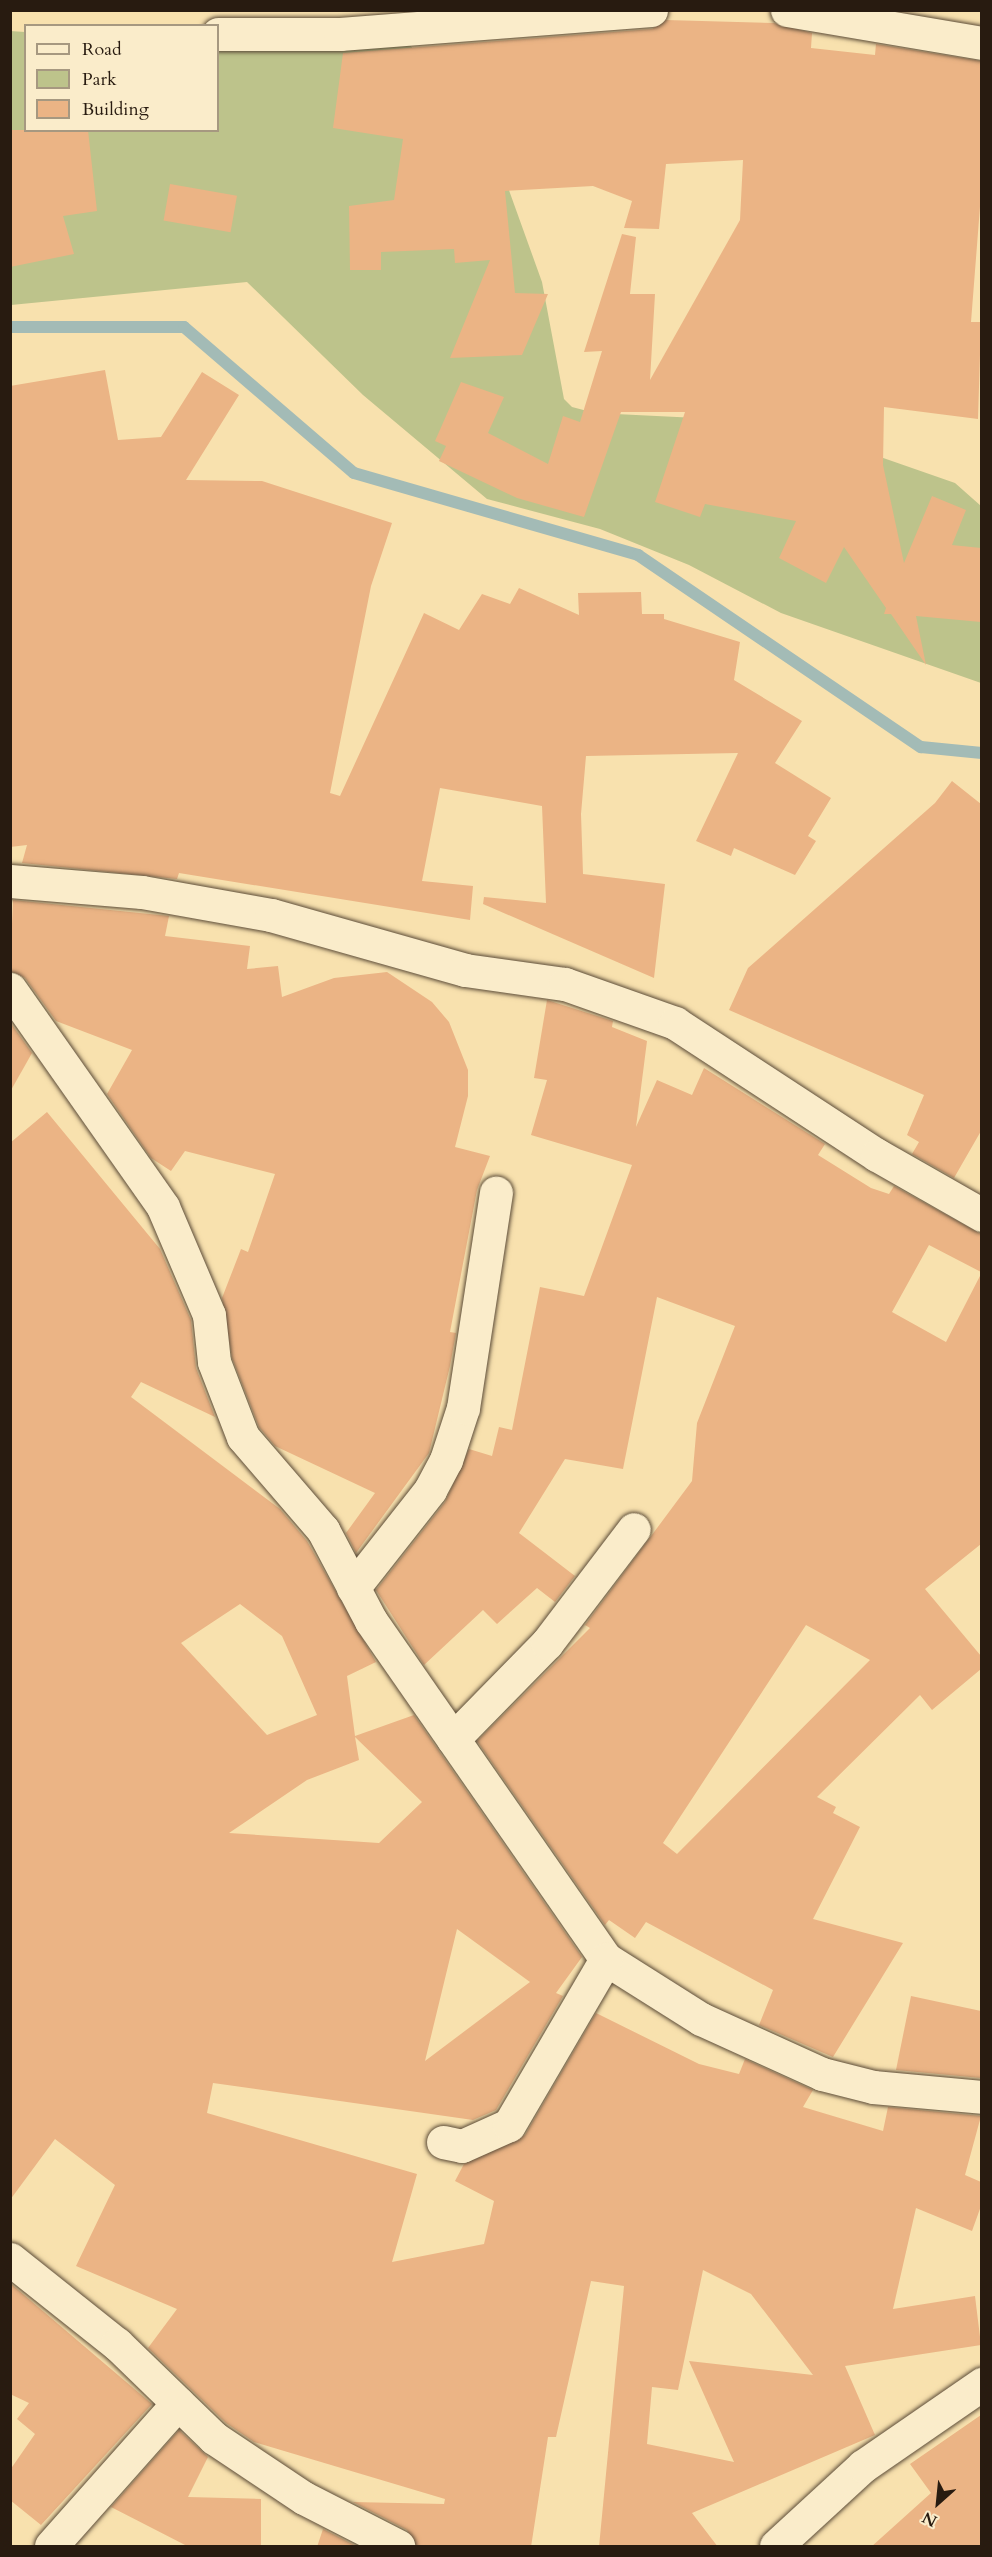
<!DOCTYPE html>
<style>
body{margin:0}
#map{position:relative;width:992px;height:2557px;overflow:hidden;background:#f8e1ae;font-family:Cardo,serif}
div>[style]{position:absolute}
.green>*{inset:0;background:#bdc38b}
.stream>*{height:12px;margin:-6px;padding:0 6px;transform-origin:6px;border-radius:6px;background:#a3bbb6}
.building>*{inset:0;background:#ebb485;transform-origin:0 0}
.roads{filter:drop-shadow(0 0 2px #5c4c38) drop-shadow(0 0 2px #5c4c38)}
.minor>*{height:33px;margin:-16.5px;padding:0 16.5px;transform-origin:16.5px;border-radius:16.5px;background:#faecca}
span{translate:-50% -50%;white-space:nowrap;text-align:center;line-height:1.15;-webkit-text-stroke:4.5px #faecca;paint-order:stroke}
.frame{position:absolute;inset:0;border:12px solid #281b10;pointer-events:none}
.legend{position:absolute;left:24px;top:24px;width:195px;height:108px;box-sizing:border-box;background:#faecca;border:2px solid #a69880;margin:0;padding:8px 10px;list-style:none;font-size:18px;color:#281b10}
.legend li{display:flex;align-items:center;gap:12px;height:30px}
.legend b{width:30px;border:2px solid #a69880}
.north{position:absolute;left:908px;top:2473px;width:60px;height:60px;-webkit-text-stroke:4px #faecca;paint-order:stroke;rotate:207deg;font-size:16px;font-weight:700;line-height:24px;text-align:center;color:#281b10}
.north::after{content:'';display:block;margin:auto;width:21px;height:27px;background:#281b10;clip-path:polygon(50% 0,100% 100%,50% 72%,0 100%)}
</style>
<div id="map">
<div class="green">
<i style="clip-path:polygon(10px 31px,25px 32px,26px 130px,218px 130px,218px 43px,409px 44px,492px 143px,542px 282px,564px 399px,572px 407px,595px 413px,780px 422px,955px 483px,981px 506px,981px 683px,781px 613px,689px 565px,600px 529px,487px 499px,363px 395px,247px 282px,11px 305px)"></i>
</div>
<div class="stream">
<i style="left:10px;top:327px;width:174px"></i>
<i style="left:184px;top:327px;width:224px;rotate:40.7deg"></i>
<i style="left:354px;top:473px;width:296px;rotate:16.1deg"></i>
<i style="left:638px;top:555px;width:342px;rotate:34.2deg"></i>
<i style="left:921px;top:747px;width:61px;rotate:5.6deg"></i>
</div>
<div class="building">
<i style="clip-path:polygon(666px 20px,774px 23px,812px 33px,811px 48px,875px 55px,876px 44px,981px 61px,981px 194px,971px 322px,981px 322px,978px 419px,884px 407px,883px 465px,904px 563px,932px 496px,966px 510px,952px 545px,981px 548px,981px 622px,916px 616px,926px 665px,891px 614px,884px 614px,886px 608px,844px 547px,826px 583px,779px 558px,796px 521px,705px 504px,700px 517px,655px 502px,685px 412px,621px 412px,584px 517px,517px 498px,439px 461px,446px 446px,435px 441px,461px 382px,504px 397px,488px 433px,548px 464px,563px 416px,580px 422px,602px 351px,584px 352px,622px 234px,636px 237px,630px 294px,655px 294px,650px 380px,740px 220px,743px 160px,666px 164px,659px 229px,624px 228px,632px 201px,593px 186px,505px 191px,515px 293px,548px 294px,522px 355px,450px 358px,490px 260px,455px 263px,454px 249px,381px 252px,381px 270px,350px 270px,349px 206px,394px 200px,403px 139px,333px 128px,343px 53px,652px 29px)"></i>
<i style="clip-path:polygon(10px 130px,88px 130px,97px 211px,63px 216px,74px 254px,10px 267px)"></i>
<i style="left:170px;top:184px;width:68px;height:37px;rotate:10deg"></i>
<i style="clip-path:polygon(105px 370px,118px 440px,161px 437px,202px 372px,239px 395px,186px 480px,262px 481px,392px 523px,371px 586px,330px 793px,340px 796px,424px 613px,459px 630px,482px 594px,510px 604px,519px 588px,579px 615px,578px 593px,641px 592px,642px 614px,664px 614px,664px 619px,740px 642px,734px 680px,802px 721px,775px 763px,831px 798px,808px 836px,816px 841px,795px 875px,734px 848px,731px 856px,696px 841px,738px 753px,586px 756px,581px 814px,583px 874px,665px 884px,654px 978px,483px 904px,484px 897px,546px 903px,542px 806px,440px 788px,422px 881px,473px 886px,470px 920px,179px 873px,177px 879px,22px 863px,27px 845px,10px 847px,10px 386px)"></i>
<i style="clip-path:polygon(952px 781px,981px 804px,981px 1131px,954px 1178px,912px 1154px,919px 1142px,907px 1135px,924px 1095px,729px 1010px,748px 968px,935px 803px)"></i>
<i style="clip-path:polygon(13px 900px,169px 916px,165px 936px,250px 946px,247px 969px,278px 966px,282px 997px,334px 978px,387px 972px,432px 1002px,449px 1022px,468px 1070px,468px 1096px,455px 1147px,490px 1156px,477px 1190px,450px 1332px,456px 1333px,450px 1366px,429px 1453px,356px 1553px,346px 1533px,375px 1493px,275px 1446px,259px 1427px,232px 1358px,222px 1298px,241px 1249px,248px 1252px,275px 1174px,185px 1151px,171px 1171px,151px 1158px,107px 1094px,132px 1050px,56px 1021px,25px 978px,10px 971px)"></i>
<i style="clip-path:polygon(evenodd,547px 1000px,613px 1021px,612px 1027px,647px 1041px,636px 1127px,657px 1080px,692px 1095px,704px 1068px,825px 1144px,818px 1155px,871px 1188px,889px 1194px,894px 1186px,981px 1234px,981px 1272px,929px 1245px,892px 1312px,946px 1342px,981px 1274px,981px 1544px,925px 1589px,981px 1656px,981px 1669px,932px 1710px,920px 1695px,817px 1797px,836px 1807px,833px 1813px,860px 1827px,813px 1919px,903px 1943px,833px 2057px,759px 2025px,773px 1990px,646px 1922px,635px 1938px,609px 1920px,605px 1925px,477px 1741px,590px 1628px,585px 1625px,692px 1481px,697px 1423px,735px 1326px,657px 1297px,623px 1469px,565px 1459px,519px 1533px,575px 1576px,555px 1602px,537px 1588px,497px 1624px,483px 1610px,424px 1665px,376px 1590px,445px 1502px,469px 1449px,492px 1456px,499px 1427px,512px 1430px,540px 1287px,584px 1296px,632px 1165px,531px 1135px,547px 1080px,534px 1078px,547px 1000px,806px 1625px,870px 1660px,677px 1854px,663px 1843px,806px 1625px)"></i>
<i style="clip-path:polygon(10px 1022px,32px 1053px,10px 1092px)"></i>
<i style="clip-path:polygon(evenodd,47px 1112px,160px 1249px,191px 1320px,196px 1368px,215px 1417px,141px 1382px,131px 1397px,280px 1509px,307px 1541px,376px 1662px,347px 1676px,355px 1736px,414px 1715px,582px 1957px,556px 1993px,563px 1996px,496px 2110px,473px 2120px,213px 2083px,207px 2113px,417px 2174px,392px 2262px,484px 2244px,494px 2201px,455px 2181px,464px 2164px,525px 2135px,596px 2013px,699px 2064px,739px 2074px,745px 2059px,813px 2090px,803px 2107px,883px 2131px,888px 2107px,981px 2116px,965px 2175px,981px 2182px,981px 2206px,972px 2231px,916px 2208px,893px 2309px,975px 2296px,981px 2345px,845px 2366px,875px 2435px,692px 2513px,718px 2547px,599px 2547px,624px 2286px,591px 2281px,556px 2437px,548px 2437px,531px 2547px,416px 2547px,407px 2530px,353px 2502px,444px 2504px,445px 2499px,254px 2442px,226px 2423px,148px 2348px,177px 2309px,76px 2266px,115px 2185px,55px 2139px,10px 2200px,10px 1143px,47px 1112px,240px 1604px,282px 1636px,317px 1715px,267px 1735px,181px 1643px,240px 1604px,47px 1112px,355px 1737px,422px 1802px,379px 1843px,229px 1833px,307px 1780px,359px 1760px,355px 1737px,47px 1112px,457px 1929px,530px 1982px,425px 2061px,457px 1929px,47px 1112px,703px 2270px,751px 2294px,813px 2375px,689px 2361px,734px 2462px,647px 2444px,652px 2387px,678px 2390px,703px 2270px)"></i>
<i style="clip-path:polygon(911px 1996px,981px 2011px,981px 2078px,896px 2070px)"></i>
<i style="clip-path:polygon(10px 2283px,152px 2404px,41px 2525px,10px 2500px,10px 2470px,35px 2434px,17px 2419px,29px 2403px,10px 2394px)"></i>
<i style="clip-path:polygon(981px 2415px,981px 2547px,871px 2547px,931px 2493px,910px 2464px)"></i>
<i style="clip-path:polygon(179px 2430px,208px 2457px,188px 2497px,261px 2499px,261px 2547px,189px 2547px,111px 2507px)"></i>
<i style="clip-path:polygon(323px 2529px,358px 2547px,317px 2547px)"></i>
</div>
<div class="roads">
<div class="minor">
<i style="left:787px;top:10px;width:198px;rotate:9.6deg"></i>
<i style="left:218px;top:34px;width:122px"></i>
<i style="left:340px;top:34px;width:312px;rotate:-4.4deg"></i>
<i style="left:10px;top:881px;width:132px;rotate:4.8deg"></i>
<i style="left:142px;top:892px;width:131px;rotate:10.1deg"></i>
<i style="left:271px;top:915px;width:202px;rotate:15.8deg"></i>
<i style="left:465px;top:970px;width:101px;rotate:8deg"></i>
<i style="left:565px;top:984px;width:117px;rotate:19.5deg"></i>
<i style="left:675px;top:1023px;width:241px;rotate:33.2deg"></i>
<i style="left:877px;top:1155px;width:121px;rotate:29.7deg"></i>
<i style="left:10px;top:989px;width:266px;rotate:54.9deg"></i>
<i style="left:163px;top:1207px;width:117px;rotate:66.9deg"></i>
<i style="left:209px;top:1315px;width:47px;rotate:83.9deg"></i>
<i style="left:214px;top:1362px;width:80px;rotate:68.9deg"></i>
<i style="left:243px;top:1437px;width:123px;rotate:49.3deg"></i>
<i style="left:323px;top:1530px;width:103px;rotate:62.2deg"></i>
<i style="left:371px;top:1621px;width:412px;rotate:55.2deg"></i>
<i style="left:606px;top:1959px;width:112px;rotate:32.3deg"></i>
<i style="left:701px;top:2019px;width:133px;rotate:24.4deg"></i>
<i style="left:822px;top:2074px;width:53px;rotate:14.3deg"></i>
<i style="left:873px;top:2087px;width:109px;rotate:5.2deg"></i>
<i style="left:353px;top:1588px;width:125px;rotate:-51.8deg"></i>
<i style="left:430px;top:1490px;width:34px;rotate:-62deg"></i>
<i style="left:446px;top:1460px;width:55px;rotate:-71.9deg"></i>
<i style="left:463px;top:1408px;width:218px;rotate:-81.3deg"></i>
<i style="left:453px;top:1739px;width:134px;rotate:-45.6deg"></i>
<i style="left:547px;top:1643px;width:143px;rotate:-52.7deg"></i>
<i style="left:443px;top:2142px;width:19px;rotate:12deg"></i>
<i style="left:462px;top:2146px;width:51px;rotate:-24.1deg"></i>
<i style="left:509px;top:2125px;width:192px;rotate:-59.7deg"></i>
<i style="left:10px;top:2259px;width:137px;rotate:38.5deg"></i>
<i style="left:117px;top:2344px;width:135px;rotate:44.1deg"></i>
<i style="left:214px;top:2438px;width:108px;rotate:33.7deg"></i>
<i style="left:304px;top:2498px;width:106px;rotate:27.1deg"></i>
<i style="left:51px;top:2546px;width:191px;rotate:-48.4deg"></i>
<i style="left:776px;top:2546px;width:118px;rotate:-42.6deg"></i>
<i style="left:863px;top:2466px;width:145px;rotate:-34.6deg"></i>
</div>
</div>
<div class="frame"></div>
<ul class="legend">
<li><b style="height:8px;background:#faecca"></b>Road</li>
<li><b style="height:16px;background:#bdc38b"></b>Park</li>
<li><b style="height:16px;background:#ebb485"></b>Building</li>
</ul>
<div class="north">N</div>
</div>
